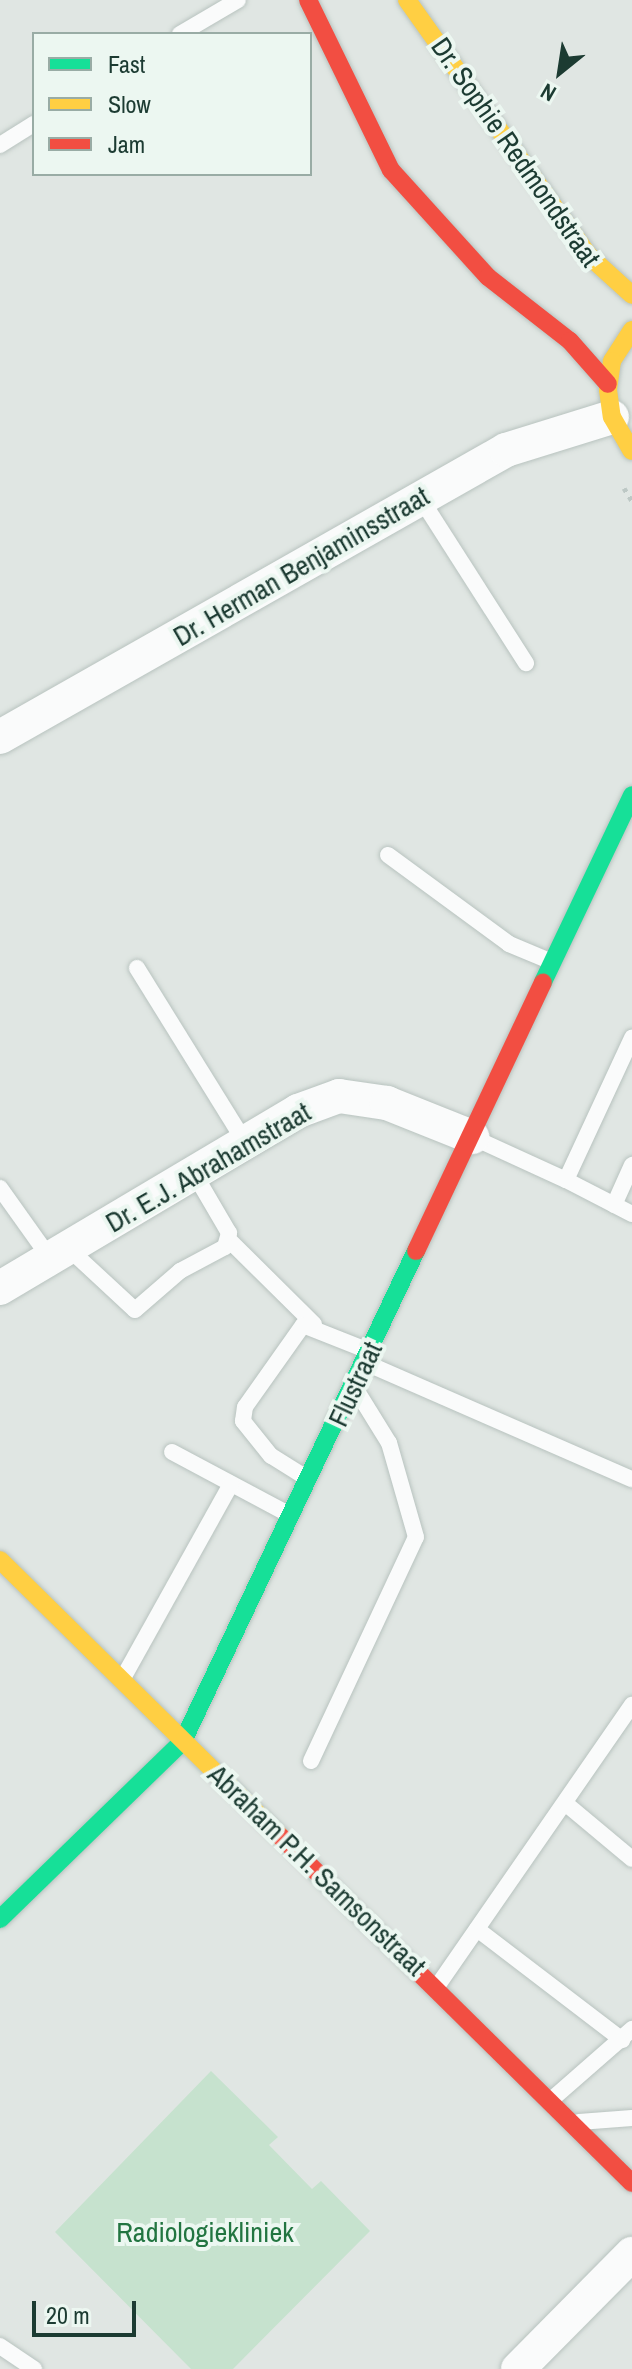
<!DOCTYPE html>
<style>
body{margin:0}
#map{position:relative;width:632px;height:2369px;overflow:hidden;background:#e0e6e3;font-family:"Archivo Narrow",sans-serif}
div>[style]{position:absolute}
.green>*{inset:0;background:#c6e2ce}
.path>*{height:5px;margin-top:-2.5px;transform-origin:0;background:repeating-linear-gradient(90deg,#bdc8c5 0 4px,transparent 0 10px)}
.roads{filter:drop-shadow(0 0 2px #b8c3bf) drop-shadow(0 0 2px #b8c3bf)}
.lane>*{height:16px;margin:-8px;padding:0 8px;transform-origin:8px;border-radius:8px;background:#fafbfb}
.street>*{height:34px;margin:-17px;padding:0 17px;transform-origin:17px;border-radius:17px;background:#fafbfb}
.fast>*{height:18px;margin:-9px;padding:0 9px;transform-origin:9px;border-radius:9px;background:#16e098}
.slow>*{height:18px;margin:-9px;padding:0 9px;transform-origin:9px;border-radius:9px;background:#ffcf43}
.jam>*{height:18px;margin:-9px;padding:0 9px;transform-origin:9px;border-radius:9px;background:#f24e42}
span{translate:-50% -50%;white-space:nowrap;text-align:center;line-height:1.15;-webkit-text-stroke:8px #ecf7f1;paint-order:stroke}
.street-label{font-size:28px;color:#1c3b32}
.park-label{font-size:28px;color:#227541}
.legend{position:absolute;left:32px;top:32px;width:280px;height:144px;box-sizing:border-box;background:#ecf7f1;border:2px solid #99aca5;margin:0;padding:10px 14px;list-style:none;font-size:24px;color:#1c3b32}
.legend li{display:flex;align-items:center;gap:16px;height:40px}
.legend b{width:40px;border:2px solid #99aca5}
.north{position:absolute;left:520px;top:32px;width:80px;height:80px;-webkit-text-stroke:6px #ecf7f1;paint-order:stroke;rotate:210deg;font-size:22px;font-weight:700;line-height:32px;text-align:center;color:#1c3b32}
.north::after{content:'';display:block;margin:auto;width:28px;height:36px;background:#1c3b32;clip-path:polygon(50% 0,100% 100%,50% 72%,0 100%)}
.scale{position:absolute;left:32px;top:2301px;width:104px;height:36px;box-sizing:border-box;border:4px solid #1c3b32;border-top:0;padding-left:10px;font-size:24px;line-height:28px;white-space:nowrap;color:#1c3b32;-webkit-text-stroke:6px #ecf7f1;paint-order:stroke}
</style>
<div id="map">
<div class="green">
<i style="clip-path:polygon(211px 2071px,278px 2137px,269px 2145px,312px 2189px,321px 2181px,370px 2231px,233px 2369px,191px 2369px,55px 2232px)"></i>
</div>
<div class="path">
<i style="left:624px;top:488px;width:15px;rotate:58deg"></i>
</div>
<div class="roads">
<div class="lane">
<i style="left:180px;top:34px;width:67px;rotate:-30.4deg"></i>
<i style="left:0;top:145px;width:40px;rotate:-32deg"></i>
<i style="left:421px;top:499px;width:195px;rotate:57.4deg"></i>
<i style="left:388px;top:855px;width:150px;rotate:36.3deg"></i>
<i style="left:509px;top:944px;width:47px;rotate:22.7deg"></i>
<i style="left:137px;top:968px;width:205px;rotate:58.2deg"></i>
<i style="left:472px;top:1137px;width:103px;rotate:24.6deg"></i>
<i style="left:566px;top:1180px;width:157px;rotate:-65.1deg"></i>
<i style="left:566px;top:1180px;width:74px;rotate:27.3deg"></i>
<i style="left:0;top:1188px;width:86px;rotate:54.5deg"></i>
<i style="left:614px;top:1205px;width:44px;rotate:-65.8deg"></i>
<i style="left:228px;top:1239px;width:121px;rotate:44.7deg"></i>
<i style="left:68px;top:1248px;width:91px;rotate:42.8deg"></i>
<i style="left:135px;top:1310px;width:60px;rotate:-40.9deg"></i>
<i style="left:180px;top:1271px;width:51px;rotate:-28.1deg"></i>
<i style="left:225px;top:1247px;width:15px;rotate:-74deg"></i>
<i style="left:229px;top:1233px;width:69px;rotate:-120.3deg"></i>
<i style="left:366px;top:1363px;width:290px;rotate:23.6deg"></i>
<i style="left:172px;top:1452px;width:132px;rotate:28.1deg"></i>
<i style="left:305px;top:1477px;width:40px;rotate:-148deg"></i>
<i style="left:271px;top:1456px;width:45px;rotate:-128.7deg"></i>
<i style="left:243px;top:1421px;width:14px;rotate:-82deg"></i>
<i style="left:245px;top:1407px;width:100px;rotate:-54.7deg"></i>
<i style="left:303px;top:1325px;width:68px;rotate:21.6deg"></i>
<i style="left:123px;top:1678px;width:222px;rotate:-60.9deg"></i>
<i style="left:311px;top:1761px;width:247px;rotate:-64.9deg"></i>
<i style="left:416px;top:1537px;width:98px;rotate:-106deg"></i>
<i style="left:389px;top:1443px;width:65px;rotate:-121.7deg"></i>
<i style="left:565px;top:1803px;width:87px;rotate:39.9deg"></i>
<i style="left:477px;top:1929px;width:183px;rotate:37.4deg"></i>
<i style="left:438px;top:1985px;width:341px;rotate:-55.3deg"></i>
<i style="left:551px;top:2100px;width:108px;rotate:-41.2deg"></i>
<i style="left:579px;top:2122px;width:53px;rotate:-4.3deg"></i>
<i style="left:0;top:2346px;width:41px;rotate:34.1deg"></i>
</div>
<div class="street">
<i style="left:0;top:737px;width:582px;rotate:-29.56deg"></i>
<i style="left:506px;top:450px;width:111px;rotate:-17.3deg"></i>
<i style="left:0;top:1288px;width:347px;rotate:-30.7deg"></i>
<i style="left:298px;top:1111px;width:44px;rotate:-20.1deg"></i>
<i style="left:339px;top:1096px;width:49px;rotate:8.3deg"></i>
<i style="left:387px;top:1103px;width:92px;rotate:21.8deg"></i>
<i style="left:518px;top:2369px;width:162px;rotate:-45.3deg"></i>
</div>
<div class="fast">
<i style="left:543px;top:982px;width:207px;rotate:-64.5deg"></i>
<i style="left:0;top:1919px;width:255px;rotate:-44.2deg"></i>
<i style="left:183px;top:1741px;width:543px;rotate:-64.57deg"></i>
</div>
<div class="slow">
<i style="left:407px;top:0;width:313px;rotate:54.6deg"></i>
<i style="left:588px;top:255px;width:59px;rotate:42.3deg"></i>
<i style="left:632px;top:330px;width:37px;rotate:123deg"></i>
<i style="left:612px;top:361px;width:29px;rotate:98deg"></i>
<i style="left:608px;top:390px;width:27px;rotate:82deg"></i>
<i style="left:612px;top:417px;width:39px;rotate:60deg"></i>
<i style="left:0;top:1560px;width:393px;rotate:44.6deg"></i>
</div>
<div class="jam">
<i style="left:308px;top:0;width:189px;rotate:64deg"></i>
<i style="left:391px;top:170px;width:144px;rotate:47.8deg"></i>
<i style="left:488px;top:277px;width:104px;rotate:38deg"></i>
<i style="left:570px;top:341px;width:57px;rotate:48.5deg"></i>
<i style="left:416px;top:1251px;width:297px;rotate:-64.7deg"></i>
<i style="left:280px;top:1836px;width:494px;rotate:44.6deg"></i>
</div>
</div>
<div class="street-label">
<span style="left:516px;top:152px;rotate:55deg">Dr. Sophie Redmondstraat</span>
<span style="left:301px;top:566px;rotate:-30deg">Dr. Herman Benjaminsstraat</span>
<span style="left:208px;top:1167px;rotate:-30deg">Dr. E.J. Abrahamstraat</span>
<span style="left:355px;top:1384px;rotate:-65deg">Flustraat</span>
<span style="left:317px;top:1870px;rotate:44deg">Abraham P.H. Samsonstraat</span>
</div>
<div class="park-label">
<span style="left:205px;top:2232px">Radiologiekliniek</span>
</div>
<ul class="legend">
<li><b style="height:10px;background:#16e098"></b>Fast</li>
<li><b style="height:10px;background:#ffcf43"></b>Slow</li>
<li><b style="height:10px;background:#f24e42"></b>Jam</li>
</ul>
<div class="north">N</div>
<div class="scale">20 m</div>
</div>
